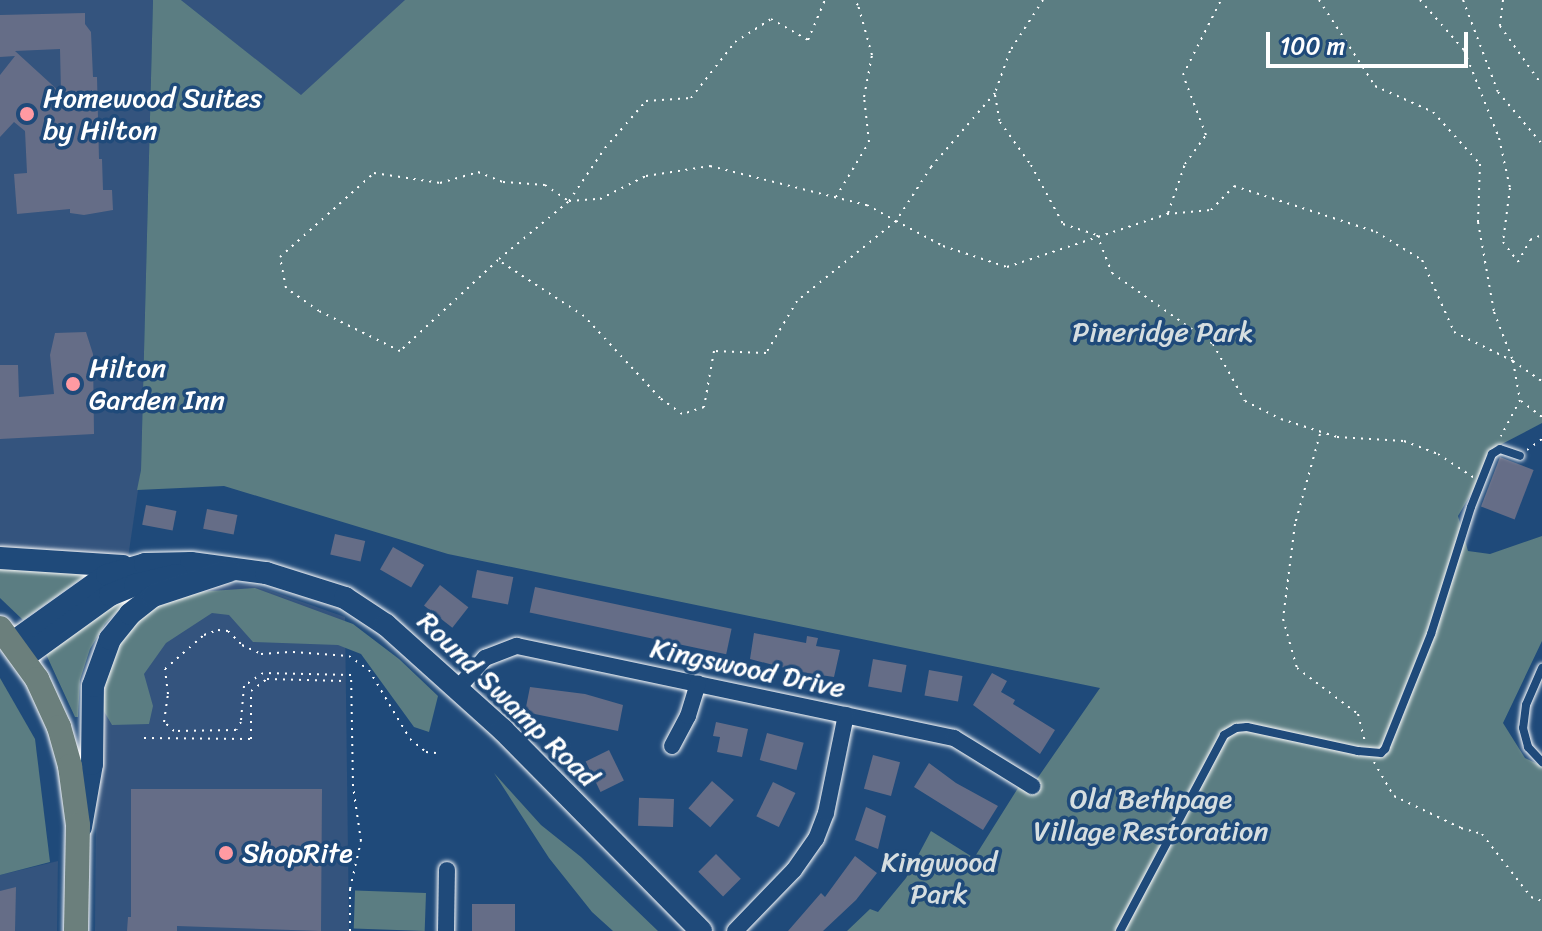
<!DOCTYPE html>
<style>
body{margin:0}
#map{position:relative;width:1542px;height:931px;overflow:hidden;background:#1f4a7a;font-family:Sriracha,sans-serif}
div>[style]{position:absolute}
.built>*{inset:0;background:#34547e}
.green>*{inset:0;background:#5b7d82;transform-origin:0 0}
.building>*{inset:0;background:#656d87;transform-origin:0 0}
.path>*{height:2px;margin-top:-1px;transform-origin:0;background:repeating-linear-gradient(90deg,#fff 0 2px,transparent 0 8px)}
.roads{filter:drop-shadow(0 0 2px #fff) drop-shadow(0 0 2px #fff)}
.lane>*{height:8px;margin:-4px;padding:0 4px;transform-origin:4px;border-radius:4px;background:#1f4a7a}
.street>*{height:16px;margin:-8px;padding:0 8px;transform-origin:8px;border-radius:8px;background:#1f4a7a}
.secondary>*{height:22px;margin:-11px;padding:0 11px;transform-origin:11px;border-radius:11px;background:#1f4a7a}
.primary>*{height:24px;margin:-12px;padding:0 12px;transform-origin:12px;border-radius:12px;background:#6b7f7c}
.dots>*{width:22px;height:22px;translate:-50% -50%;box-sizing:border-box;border:4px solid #1f4a7a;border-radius:50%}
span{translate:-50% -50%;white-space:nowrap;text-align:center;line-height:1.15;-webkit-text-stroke:7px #1f4a7a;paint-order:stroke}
.poi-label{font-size:28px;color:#fff}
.left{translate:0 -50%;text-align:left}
.park-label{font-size:28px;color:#d6dee0}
.street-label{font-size:28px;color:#fff}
.scale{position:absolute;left:1266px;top:32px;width:202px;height:36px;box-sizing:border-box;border:4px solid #fff;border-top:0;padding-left:10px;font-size:24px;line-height:28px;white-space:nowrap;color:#fff;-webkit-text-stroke:6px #1f4a7a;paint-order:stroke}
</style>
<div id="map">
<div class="built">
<i style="clip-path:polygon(0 0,153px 0,141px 470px,128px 558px,0 551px)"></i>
<i style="clip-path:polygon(181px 0,435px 0,315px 107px)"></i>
<i style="clip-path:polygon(197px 583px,254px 585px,345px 617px,349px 931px,95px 931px,97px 685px)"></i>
<i style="clip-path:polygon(58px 861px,57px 931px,0 931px,0 875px)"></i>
</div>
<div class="green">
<i style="clip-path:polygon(153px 0,181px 0,301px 95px,405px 0,1542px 0,1542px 423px,1500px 445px,1458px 516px,1468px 551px,1490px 554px,1542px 536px,1542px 641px,1503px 723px,1525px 758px,1542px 766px,1542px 931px,847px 931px,870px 909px,878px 912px,906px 878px,931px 831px,974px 858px,1023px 780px,1032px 786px,1100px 688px,448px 554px,224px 486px,137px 490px,141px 470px)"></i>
<i style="clip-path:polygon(0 567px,89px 573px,23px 620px,0 598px)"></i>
<i style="clip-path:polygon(255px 588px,353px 624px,399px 659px,438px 696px,429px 732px,414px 727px,361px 654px,338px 645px,253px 642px,229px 615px,212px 613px,166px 643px,144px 674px,153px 706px,149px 724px,112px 725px,102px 708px,108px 667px,131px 620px,167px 594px)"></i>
<i style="clip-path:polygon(130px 598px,105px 624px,90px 649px,80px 680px,78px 717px,75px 717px,45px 652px,111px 603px)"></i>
<i style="clip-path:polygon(0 678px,35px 739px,50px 862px,0 875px)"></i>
<i style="clip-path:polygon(494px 773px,541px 825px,581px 857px,658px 931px,613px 931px,592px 912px,549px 858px)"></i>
<i style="left:426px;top:893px;width:38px;height:71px;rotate:92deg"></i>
</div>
<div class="building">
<i style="clip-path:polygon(evenodd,85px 13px,85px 24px,91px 32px,93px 77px,97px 77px,99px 159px,102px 159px,103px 190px,112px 190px,113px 210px,84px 215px,70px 213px,70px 209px,17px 214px,14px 174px,27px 173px,25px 131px,14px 122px,0 137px,0 75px,15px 56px,0 57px,0 15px,85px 13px,60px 49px,61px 93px,15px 51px,60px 49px)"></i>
<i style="clip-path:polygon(86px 332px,93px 354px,94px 434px,0 439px,0 365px,18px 365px,19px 397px,54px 394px,50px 355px,55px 333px)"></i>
<i style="left:1500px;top:457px;width:36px;height:53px;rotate:21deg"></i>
<i style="left:146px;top:505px;width:31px;height:20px;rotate:11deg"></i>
<i style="left:207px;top:509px;width:31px;height:20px;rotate:11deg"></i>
<i style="left:335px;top:534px;width:31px;height:21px;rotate:13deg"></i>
<i style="left:393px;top:547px;width:36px;height:26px;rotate:30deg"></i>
<i style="left:477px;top:570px;width:37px;height:28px;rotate:11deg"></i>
<i style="left:440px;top:585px;width:36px;height:26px;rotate:38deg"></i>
<i style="left:535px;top:587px;width:201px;height:26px;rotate:12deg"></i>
<i style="clip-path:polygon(754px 633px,806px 643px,807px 636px,818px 638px,816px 646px,840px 650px,834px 677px,800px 672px,750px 659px)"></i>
<i style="left:873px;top:659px;width:34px;height:28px;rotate:10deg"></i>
<i style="left:929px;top:670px;width:34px;height:26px;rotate:10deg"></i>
<i style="clip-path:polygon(992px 673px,1007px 681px,1001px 692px,1015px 700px,1013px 704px,1055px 730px,1040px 754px,973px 705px)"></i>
<i style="clip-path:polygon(530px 687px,585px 694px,623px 705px,618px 731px,525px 712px)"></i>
<i style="clip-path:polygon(716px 722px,748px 729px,742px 757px,717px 752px,720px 737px,713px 736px)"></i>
<i style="left:767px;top:733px;width:38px;height:28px;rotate:15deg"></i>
<i style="left:609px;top:750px;width:34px;height:26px;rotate:64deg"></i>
<i style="left:873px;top:755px;width:28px;height:35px;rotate:15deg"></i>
<i style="clip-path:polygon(929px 763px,956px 783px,998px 806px,983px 830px,914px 787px)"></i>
<i style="left:712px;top:781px;width:29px;height:36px;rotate:41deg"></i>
<i style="left:773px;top:782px;width:25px;height:38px;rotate:26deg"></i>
<i style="clip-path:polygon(131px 789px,322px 789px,321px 931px,177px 926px,177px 931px,127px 931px,128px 917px,131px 917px)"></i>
<i style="left:674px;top:799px;width:28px;height:35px;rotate:92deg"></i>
<i style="clip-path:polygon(866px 807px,886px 816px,878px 849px,855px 840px)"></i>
<i style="left:716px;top:854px;width:35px;height:25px;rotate:45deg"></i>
<i style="clip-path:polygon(855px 856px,877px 873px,856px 900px,823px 931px,788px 931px,821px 893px,825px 897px)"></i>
<i style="clip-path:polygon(16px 887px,15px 931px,0 931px,0 891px)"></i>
<i style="left:472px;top:904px;width:43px;height:27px"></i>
</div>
<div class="path">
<i style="left:1043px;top:0;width:61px;rotate:122.9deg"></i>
<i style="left:1010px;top:51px;width:45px;rotate:109.7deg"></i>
<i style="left:995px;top:93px;width:98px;rotate:130.9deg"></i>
<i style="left:931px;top:167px;width:64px;rotate:122.9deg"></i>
<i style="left:896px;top:221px;width:127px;rotate:141.1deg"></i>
<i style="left:797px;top:301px;width:61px;rotate:120.8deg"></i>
<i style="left:766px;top:353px;width:52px;rotate:-177.8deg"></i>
<i style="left:714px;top:351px;width:57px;rotate:100.1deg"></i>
<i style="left:704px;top:407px;width:23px;rotate:162deg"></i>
<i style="left:682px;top:414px;width:27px;rotate:-144deg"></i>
<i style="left:660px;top:398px;width:112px;rotate:-132.8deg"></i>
<i style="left:584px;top:316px;width:103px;rotate:-146.9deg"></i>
<i style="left:498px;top:260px;width:134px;rotate:137.1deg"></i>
<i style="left:400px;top:351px;width:90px;rotate:-153.7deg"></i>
<i style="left:319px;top:311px;width:40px;rotate:-145.1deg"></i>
<i style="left:286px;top:288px;width:32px;rotate:-101deg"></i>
<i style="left:280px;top:257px;width:126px;rotate:-41.8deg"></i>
<i style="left:374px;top:173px;width:67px;rotate:8.6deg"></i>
<i style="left:440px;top:183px;width:40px;rotate:-16deg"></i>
<i style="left:478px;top:172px;width:27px;rotate:22deg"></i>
<i style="left:503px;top:182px;width:42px;rotate:4.1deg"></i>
<i style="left:545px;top:185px;width:29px;rotate:34deg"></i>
<i style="left:569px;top:201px;width:31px;rotate:-4deg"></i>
<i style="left:600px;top:199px;width:51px;rotate:-26.6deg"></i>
<i style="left:646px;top:176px;width:65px;rotate:-8.9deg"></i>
<i style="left:710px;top:166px;width:162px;rotate:14deg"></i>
<i style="left:867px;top:205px;width:33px;rotate:29deg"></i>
<i style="left:896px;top:221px;width:53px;rotate:28deg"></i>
<i style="left:943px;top:246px;width:67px;rotate:18.2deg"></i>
<i style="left:1007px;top:267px;width:169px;rotate:-18.3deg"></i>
<i style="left:1167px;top:214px;width:44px;rotate:-5.2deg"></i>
<i style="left:1211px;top:210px;width:33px;rotate:-46deg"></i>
<i style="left:1234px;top:186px;width:149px;rotate:17.9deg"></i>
<i style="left:1376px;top:232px;width:54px;rotate:31.3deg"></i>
<i style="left:1422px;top:260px;width:79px;rotate:66deg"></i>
<i style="left:1454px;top:332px;width:66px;rotate:26.2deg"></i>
<i style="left:1513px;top:361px;width:40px;rotate:80deg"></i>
<i style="left:1520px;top:400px;width:41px;rotate:117.8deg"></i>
<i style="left:1319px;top:0;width:103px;rotate:56.9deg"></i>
<i style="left:1375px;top:86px;width:64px;rotate:24.1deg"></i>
<i style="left:1433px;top:112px;width:70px;rotate:47.9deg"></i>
<i style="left:1480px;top:164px;width:58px;rotate:92deg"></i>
<i style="left:1478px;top:222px;width:91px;rotate:79.9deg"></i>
<i style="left:1494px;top:312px;width:53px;rotate:68.8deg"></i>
<i style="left:1513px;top:361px;width:35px;rotate:35deg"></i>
<i style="left:1420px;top:0;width:67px;rotate:48.7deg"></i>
<i style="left:1464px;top:50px;width:95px;rotate:68.3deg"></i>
<i style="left:1499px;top:138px;width:51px;rotate:77.6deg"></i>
<i style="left:1510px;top:188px;width:54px;rotate:97.4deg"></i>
<i style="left:1503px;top:242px;width:25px;rotate:53deg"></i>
<i style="left:1518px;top:262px;width:25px;rotate:-61deg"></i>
<i style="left:1530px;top:240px;width:13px;rotate:-23deg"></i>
<i style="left:1463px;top:0;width:98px;rotate:69.2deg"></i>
<i style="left:1498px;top:92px;width:68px;rotate:49.8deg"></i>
<i style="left:1503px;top:0;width:26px;rotate:97deg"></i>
<i style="left:1500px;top:26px;width:72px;rotate:54.6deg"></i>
<i style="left:995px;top:95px;width:27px;rotate:80deg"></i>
<i style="left:1000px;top:122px;width:53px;rotate:54.2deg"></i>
<i style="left:1031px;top:165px;width:67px;rotate:61.5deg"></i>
<i style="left:1063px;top:224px;width:36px;rotate:18deg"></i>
<i style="left:1097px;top:235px;width:41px;rotate:68.5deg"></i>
<i style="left:1112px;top:273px;width:123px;rotate:35.1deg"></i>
<i style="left:1213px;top:344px;width:65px;rotate:60.7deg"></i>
<i style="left:1245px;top:401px;width:40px;rotate:26.6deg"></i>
<i style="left:1281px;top:419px;width:59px;rotate:17.8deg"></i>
<i style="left:1337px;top:437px;width:67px;rotate:3.4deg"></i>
<i style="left:1404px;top:441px;width:36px;rotate:21deg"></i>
<i style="left:1438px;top:454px;width:42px;rotate:33.3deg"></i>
<i style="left:836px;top:197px;width:64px;rotate:-59deg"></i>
<i style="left:869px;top:142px;width:45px;rotate:-96.3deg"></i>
<i style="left:864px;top:97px;width:43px;rotate:-79.2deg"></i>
<i style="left:872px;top:55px;width:52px;rotate:-105.6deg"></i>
<i style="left:858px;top:5px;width:7px;rotate:-135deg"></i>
<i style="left:1168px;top:213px;width:52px;rotate:-70.9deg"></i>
<i style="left:1185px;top:164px;width:36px;rotate:-54deg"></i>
<i style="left:1206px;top:135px;width:64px;rotate:-111deg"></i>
<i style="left:1183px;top:75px;width:84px;rotate:-63.1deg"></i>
<i style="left:499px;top:259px;width:91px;rotate:-39.6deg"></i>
<i style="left:569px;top:201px;width:64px;rotate:-55.8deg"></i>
<i style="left:605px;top:148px;width:62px;rotate:-48.9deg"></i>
<i style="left:646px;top:101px;width:45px;rotate:-3.8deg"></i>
<i style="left:691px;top:98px;width:71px;rotate:-51.8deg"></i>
<i style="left:735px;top:42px;width:43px;rotate:-32.6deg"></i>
<i style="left:771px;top:19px;width:43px;rotate:29.6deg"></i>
<i style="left:808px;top:40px;width:43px;rotate:-67deg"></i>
<i style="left:1521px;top:401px;width:26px;rotate:37deg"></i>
<i style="left:1320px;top:434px;width:93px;rotate:105.5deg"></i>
<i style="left:1295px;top:524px;width:96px;rotate:97.2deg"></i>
<i style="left:1283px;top:619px;width:51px;rotate:74.1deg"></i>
<i style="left:1297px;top:668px;width:76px;rotate:37deg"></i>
<i style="left:1358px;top:714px;width:29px;rotate:76deg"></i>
<i style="left:1527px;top:450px;width:19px;rotate:-36deg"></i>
<i style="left:144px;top:738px;width:107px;rotate:0.5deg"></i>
<i style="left:251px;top:739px;width:48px;rotate:-90deg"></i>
<i style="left:251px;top:691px;width:20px;rotate:-37deg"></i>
<i style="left:267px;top:679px;width:77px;rotate:1.5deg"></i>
<i style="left:1374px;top:762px;width:39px;rotate:60deg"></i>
<i style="left:1394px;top:796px;width:74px;rotate:25.5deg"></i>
<i style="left:1461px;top:828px;width:22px;rotate:16deg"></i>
<i style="left:1482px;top:834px;width:80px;rotate:52.1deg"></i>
<i style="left:1531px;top:897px;width:12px;rotate:20deg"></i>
<i style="left:350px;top:931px;width:42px;rotate:-90deg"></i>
<i style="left:350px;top:889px;width:49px;rotate:-77.1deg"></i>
<i style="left:361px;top:841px;width:56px;rotate:-98.3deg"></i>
<i style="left:353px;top:786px;width:111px;rotate:-91deg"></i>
<i style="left:351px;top:675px;width:88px;rotate:-178.7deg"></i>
<i style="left:263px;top:673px;width:23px;rotate:146deg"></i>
<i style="left:244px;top:686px;width:36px;rotate:95deg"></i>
<i style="left:241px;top:722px;width:9px;rotate:122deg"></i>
<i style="left:236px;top:730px;width:62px;rotate:179.1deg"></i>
<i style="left:174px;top:731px;width:13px;rotate:-138deg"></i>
<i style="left:164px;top:722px;width:28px;rotate:-82deg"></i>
<i style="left:168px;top:694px;width:25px;rotate:-97deg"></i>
<i style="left:165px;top:669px;width:52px;rotate:-41.1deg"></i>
<i style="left:204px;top:635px;width:15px;rotate:-20deg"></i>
<i style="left:218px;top:630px;width:10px;rotate:6deg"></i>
<i style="left:228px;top:631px;width:20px;rotate:45deg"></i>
<i style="left:242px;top:645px;width:21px;rotate:25deg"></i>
<i style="left:261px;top:654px;width:32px;rotate:-4deg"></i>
<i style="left:293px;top:652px;width:56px;rotate:4.1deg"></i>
<i style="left:349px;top:656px;width:24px;rotate:35deg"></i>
<i style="left:369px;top:670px;width:80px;rotate:59.3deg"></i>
<i style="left:410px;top:739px;width:21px;rotate:39deg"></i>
<i style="left:426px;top:752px;width:10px;rotate:6deg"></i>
</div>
<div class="roads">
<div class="lane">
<i style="left:1542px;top:668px;width:40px;rotate:113.4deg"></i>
<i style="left:1526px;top:705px;width:23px;rotate:97deg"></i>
<i style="left:1523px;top:728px;width:20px;rotate:75deg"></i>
<i style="left:1528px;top:747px;width:21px;rotate:47deg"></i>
<i style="left:1120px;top:931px;width:222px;rotate:-62deg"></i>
<i style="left:1224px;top:735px;width:14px;rotate:-30deg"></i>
<i style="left:1236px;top:728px;width:11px;rotate:-5deg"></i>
<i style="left:1247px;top:727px;width:114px;rotate:12.2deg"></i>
<i style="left:1358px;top:751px;width:23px;rotate:5deg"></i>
<i style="left:1381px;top:753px;width:6px;rotate:-45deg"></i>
<i style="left:1385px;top:749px;width:124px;rotate:-68.2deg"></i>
<i style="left:1431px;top:634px;width:133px;rotate:-72.5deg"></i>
<i style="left:1471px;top:507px;width:57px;rotate:-68.4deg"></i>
<i style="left:1492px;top:454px;width:9px;rotate:-32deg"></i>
<i style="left:1500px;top:449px;width:21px;rotate:19deg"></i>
</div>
<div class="street">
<i style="left:457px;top:689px;width:42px;rotate:-47.9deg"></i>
<i style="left:485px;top:658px;width:34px;rotate:-21deg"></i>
<i style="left:517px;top:646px;width:447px;rotate:11.9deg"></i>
<i style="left:954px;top:738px;width:92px;rotate:31.6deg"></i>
<i style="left:672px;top:746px;width:34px;rotate:-62deg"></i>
<i style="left:688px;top:716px;width:34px;rotate:-73deg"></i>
<i style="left:446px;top:931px;width:61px;rotate:-89.1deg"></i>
<i style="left:735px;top:931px;width:85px;rotate:-46deg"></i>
<i style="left:794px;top:870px;width:38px;rotate:-55deg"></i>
<i style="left:816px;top:839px;width:28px;rotate:-69deg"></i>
<i style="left:826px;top:813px;width:100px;rotate:-78.5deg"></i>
</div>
<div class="secondary">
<i style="left:0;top:558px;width:123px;rotate:3.7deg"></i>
<i style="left:13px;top:642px;width:115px;rotate:-35.5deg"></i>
<i style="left:107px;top:575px;width:40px;rotate:-16deg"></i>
<i style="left:145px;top:564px;width:46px;rotate:-1.2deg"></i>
<i style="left:191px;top:563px;width:76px;rotate:7.6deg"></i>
<i style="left:266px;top:573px;width:83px;rotate:17.6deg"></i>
<i style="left:345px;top:598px;width:49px;rotate:33.4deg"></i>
<i style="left:386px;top:625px;width:157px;rotate:41.9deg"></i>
<i style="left:503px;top:730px;width:282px;rotate:45.4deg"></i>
<i style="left:24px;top:657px;width:106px;rotate:-35.8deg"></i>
<i style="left:110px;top:595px;width:27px;rotate:-22deg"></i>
<i style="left:135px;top:585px;width:43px;rotate:-13.4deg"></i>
<i style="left:81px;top:827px;width:64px;rotate:-80.1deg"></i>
<i style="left:92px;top:764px;width:78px;rotate:-89.3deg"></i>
<i style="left:93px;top:686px;width:50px;rotate:-70.1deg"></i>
<i style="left:110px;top:639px;width:32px;rotate:-51deg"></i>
<i style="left:130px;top:614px;width:29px;rotate:-38deg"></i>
<i style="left:153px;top:596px;width:80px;rotate:-18.2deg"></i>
</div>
<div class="primary">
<i style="left:0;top:628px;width:63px;rotate:54deg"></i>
<i style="left:37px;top:679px;width:53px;rotate:65.4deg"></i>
<i style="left:59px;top:727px;width:41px;rotate:74.2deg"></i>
<i style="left:70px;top:766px;width:60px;rotate:82.3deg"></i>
<i style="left:78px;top:825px;width:106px;rotate:91.1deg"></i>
</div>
</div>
<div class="dots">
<i style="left:27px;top:114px;background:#ff9aa2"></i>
<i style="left:73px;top:384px;background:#ff9aa2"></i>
<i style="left:226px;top:853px;background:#ff9aa2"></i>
</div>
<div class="poi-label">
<span class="left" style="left:43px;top:114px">Homewood Suites<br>by Hilton</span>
<span class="left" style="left:89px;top:384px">Hilton<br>Garden Inn</span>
<span class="left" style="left:242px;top:853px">ShopRite</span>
</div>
<div class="park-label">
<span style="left:1163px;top:332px">Pineridge Park</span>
<span style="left:1151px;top:815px">Old Bethpage<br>Village Restoration</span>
<span style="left:939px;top:878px">Kingwood<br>Park</span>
</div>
<div class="street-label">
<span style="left:748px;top:668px;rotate:12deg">Kingswood Drive</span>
<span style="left:508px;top:699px;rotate:44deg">Round Swamp Road</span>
</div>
<div class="scale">100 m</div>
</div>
